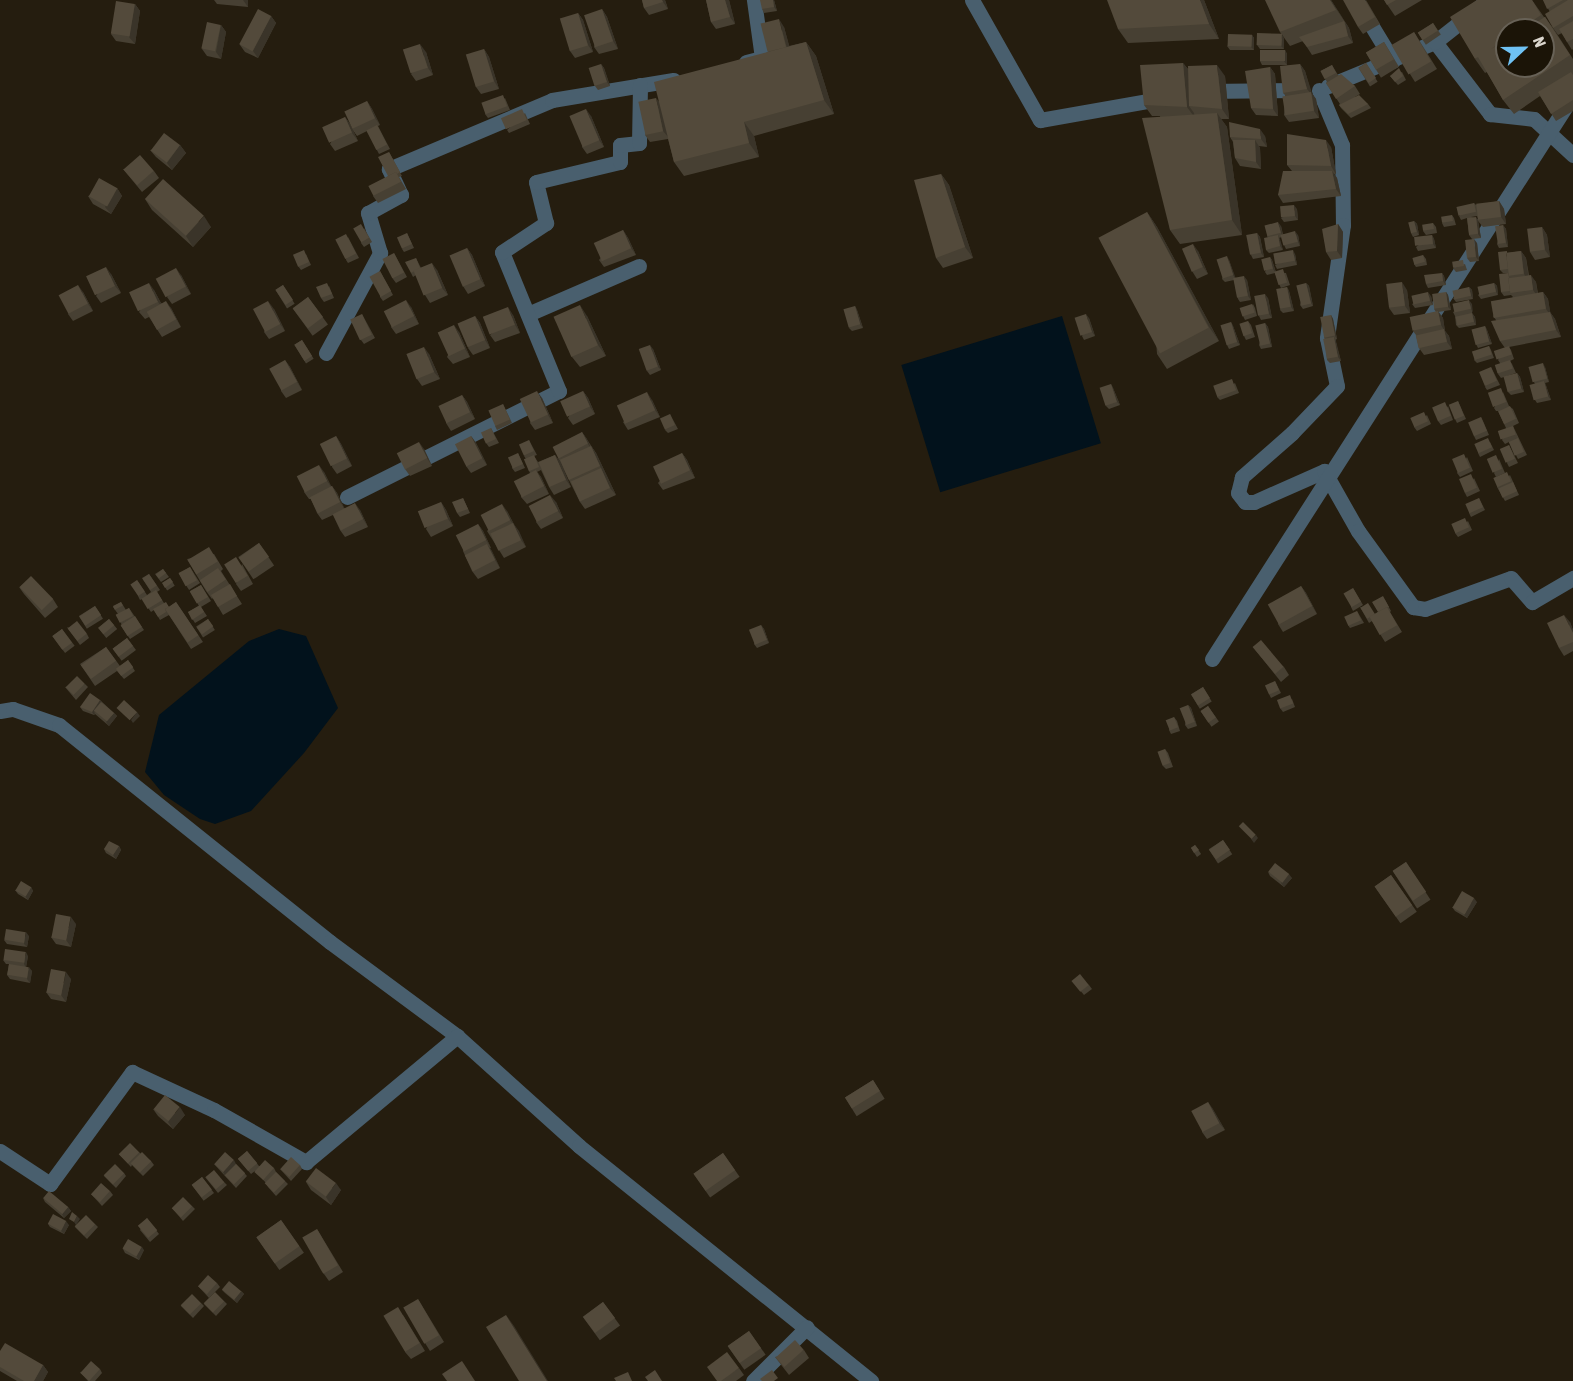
<!DOCTYPE html>
<style>
body{margin:0}
#map{position:relative;width:1573px;height:1381px;overflow:hidden;background:#251d0f;font-family:"Asap Condensed",sans-serif}
div>[style]{position:absolute}
.water>*{inset:0;background:#02121c;transform-origin:0 0}
.street>*{height:15px;margin:-7.5px;padding:0 7.5px;transform-origin:7.5px;border-radius:7.5px;background:#495f6e}
.wall>*{inset:0;background:#474033;transform-origin:0 0}
.shaded-wall>*{inset:0;background:#3a3429}
.building>*{inset:0;background:#534a3b;transform-origin:0 0}
span{translate:-50% -50%;white-space:nowrap;text-align:center;line-height:1.15;-webkit-text-stroke:4.5px #1b1407;paint-order:stroke}
.north{position:absolute;left:1495px;top:18px;width:60px;height:60px;box-sizing:border-box;background:#1b1407;border:2px solid #686257;border-radius:50%;rotate:68deg;font-size:16px;font-weight:700;line-height:24px;text-align:center;color:#dcd7ce}
.north::after{content:'';display:block;margin:auto;width:21px;height:27px;background:#6fc2f4;clip-path:polygon(50% 0,100% 100%,50% 72%,0 100%)}
</style>
<div id="map">
<div class="water">
<i style="left:1062px;top:316px;width:133px;height:168px;rotate:73deg"></i>
<i style="clip-path:polygon(279px 629px,306px 636px,338px 708px,304px 753px,251px 811px,215px 824px,200px 819px,164px 795px,145px 772px,159px 715px,249px 641px)"></i>
</div>
<div class="street">
<i style="left:972px;top:0;width:138px;rotate:60.5deg"></i>
<i style="left:1040px;top:120px;width:127px;rotate:-10deg"></i>
<i style="left:1356px;top:0;width:71px;rotate:58.8deg"></i>
<i style="left:1435px;top:42px;width:91px;rotate:52.6deg"></i>
<i style="left:1490px;top:114px;width:44px;rotate:6.5deg"></i>
<i style="left:1534px;top:119px;width:53px;rotate:42.7deg"></i>
<i style="left:746px;top:62px;width:16px;rotate:-14deg"></i>
<i style="left:762px;top:58px;width:59px;rotate:-97.9deg"></i>
<i style="left:1328px;top:86px;width:116px;rotate:-22.4deg"></i>
<i style="left:1435px;top:42px;width:68px;rotate:-38.4deg"></i>
<i style="left:1319px;top:90px;width:60px;rotate:67.3deg"></i>
<i style="left:1342px;top:145px;width:80px;rotate:89.3deg"></i>
<i style="left:1343px;top:225px;width:114px;rotate:98.1deg"></i>
<i style="left:1327px;top:338px;width:49px;rotate:78.2deg"></i>
<i style="left:1337px;top:386px;width:65px;rotate:133.8deg"></i>
<i style="left:1292px;top:433px;width:67px;rotate:138.7deg"></i>
<i style="left:1242px;top:477px;width:16px;rotate:104deg"></i>
<i style="left:1238px;top:493px;width:11px;rotate:52deg"></i>
<i style="left:1245px;top:502px;width:9px"></i>
<i style="left:1254px;top:502px;width:77px;rotate:-23.9deg"></i>
<i style="left:1324px;top:471px;width:69px;rotate:60.5deg"></i>
<i style="left:1358px;top:531px;width:94px;rotate:54.1deg"></i>
<i style="left:1413px;top:607px;width:12px;rotate:9deg"></i>
<i style="left:1425px;top:609px;width:91px;rotate:-19.8deg"></i>
<i style="left:1511px;top:578px;width:32px;rotate:49deg"></i>
<i style="left:1532px;top:602px;width:48px;rotate:-30.3deg"></i>
<i style="left:1206px;top:91px;width:96px;rotate:-0.6deg"></i>
<i style="left:528px;top:314px;width:121px;rotate:-23.4deg"></i>
<i style="left:326px;top:353px;width:114px;rotate:-61.6deg"></i>
<i style="left:380px;top:253px;width:42px;rotate:-106.7deg"></i>
<i style="left:368px;top:213px;width:38px;rotate:-29deg"></i>
<i style="left:401px;top:195px;width:29px;rotate:-115deg"></i>
<i style="left:389px;top:169px;width:177px;rotate:-22.9deg"></i>
<i style="left:552px;top:100px;width:123px;rotate:-9.4deg"></i>
<i style="left:347px;top:497px;width:237px;rotate:-26.6deg"></i>
<i style="left:559px;top:391px;width:150px;rotate:-112.3deg"></i>
<i style="left:502px;top:252px;width:53px;rotate:-33.4deg"></i>
<i style="left:546px;top:223px;width:42px;rotate:-103.7deg"></i>
<i style="left:536px;top:182px;width:86px;rotate:-13.4deg"></i>
<i style="left:620px;top:162px;width:17px;rotate:-90deg"></i>
<i style="left:620px;top:145px;width:19px;rotate:-6deg"></i>
<i style="left:639px;top:143px;width:58px;rotate:-89deg"></i>
<i style="left:1212px;top:659px;width:670px;rotate:-57.38deg"></i>
<i style="left:0;top:711px;width:13px;rotate:-9deg"></i>
<i style="left:13px;top:709px;width:49px;rotate:19.2deg"></i>
<i style="left:59px;top:725px;width:347px;rotate:38.7deg"></i>
<i style="left:330px;top:942px;width:158px;rotate:36.5deg"></i>
<i style="left:457px;top:1036px;width:164px;rotate:42deg"></i>
<i style="left:579px;top:1146px;width:375px;rotate:38.8deg"></i>
<i style="left:0;top:1151px;width:60px;rotate:33.4deg"></i>
<i style="left:50px;top:1184px;width:139px;rotate:-53.8deg"></i>
<i style="left:132px;top:1072px;width:90px;rotate:24.9deg"></i>
<i style="left:214px;top:1110px;width:106px;rotate:29.5deg"></i>
<i style="left:306px;top:1162px;width:197px;rotate:-39.8deg"></i>
<i style="left:753px;top:1381px;width:76px;rotate:-45deg"></i>
</div>
<div class="wall">
<i style="clip-path:polygon(214px 0,248px 0,248px 7px,217px 4px)"></i>
<i style="clip-path:polygon(642px 0,665px 0,668px 9px,649px 15px,644px 8px)"></i>
<i style="clip-path:polygon(706px 0,729px 0,735px 24px,716px 29px,711px 22px)"></i>
<i style="clip-path:polygon(774px 0,777px 11px,764px 13px,762px 9px)"></i>
<i style="clip-path:polygon(1204px 0,1219px 39px,1128px 43px,1118px 29px)"></i>
<i style="clip-path:polygon(1331px 0,1349px 28px,1353px 43px,1312px 55px,1303px 41px,1290px 46px,1280px 32px)"></i>
<i style="clip-path:polygon(1366px 0,1380px 24px,1363px 34px,1358px 27px)"></i>
<i style="clip-path:polygon(1384px 0,1422px 0,1395px 16px)"></i>
<i style="clip-path:polygon(evenodd,1532px 0,1544px 17px,1545px 17px,1555px 31px,1573px 59px,1573px 111px,1556px 121px,1540px 96px,1514px 114px,1503px 100px,1487px 72px,1485px 73px,1475px 59px,1532px 0,1507px 30px,1543px 30px,1507px 66px,1507px 30px)"></i>
<i style="clip-path:polygon(1543px 0,1573px 0,1573px 49px,1572px 50px,1567px 42px,1562px 33px,1558px 35px,1553px 28px,1550px 12px)"></i>
<i style="clip-path:polygon(135px 4px,140px 11px,135px 44px,116px 41px,111px 34px)"></i>
<i style="clip-path:polygon(602px 9px,607px 17px,618px 49px,599px 54px,594px 47px)"></i>
<i style="clip-path:polygon(578px 13px,583px 20px,593px 52px,575px 58px,570px 51px)"></i>
<i style="clip-path:polygon(271px 16px,276px 23px,258px 58px,245px 52px,240px 45px)"></i>
<i style="left:1433px;top:23px;width:14px;height:18px;rotate:56deg"></i>
<i style="clip-path:polygon(221px 25px,226px 32px,221px 59px,207px 56px,202px 49px)"></i>
<i style="clip-path:polygon(784px 27px,789px 46px,806px 42px,816px 56px,834px 114px,754px 136px,759px 157px,684px 176px,674px 162px,668px 139px,650px 142px,645px 135px,659px 102px,768px 52px)"></i>
<i style="clip-path:polygon(1414px 32px,1437px 69px,1415px 82px,1410px 74px)"></i>
<i style="clip-path:polygon(1252px 35px,1254px 38px,1254px 50px,1230px 50px,1227px 46px)"></i>
<i style="clip-path:polygon(1284px 38px,1284px 49px,1260px 49px,1257px 45px)"></i>
<i style="left:1384px;top:42px;width:29px;height:21px;rotate:59deg"></i>
<i style="clip-path:polygon(484px 49px,489px 57px,499px 89px,481px 94px,476px 87px)"></i>
<i style="clip-path:polygon(1285px 50px,1287px 54px,1287px 65px,1262px 65px,1260px 61px)"></i>
<i style="clip-path:polygon(426px 52px,433px 75px,416px 81px,411px 74px)"></i>
<i style="clip-path:polygon(1183px 63px,1188px 69px,1225px 76px,1229px 119px,1221px 119px,1227px 127px,1242px 235px,1180px 244px,1170px 230px,1160px 116px,1152px 116px,1144px 105px)"></i>
<i style="left:1366px;top:63px;width:22px;height:9px;rotate:58deg"></i>
<i style="clip-path:polygon(601px 64px,604px 68px,610px 86px,598px 90px,595px 86px)"></i>
<i style="clip-path:polygon(1300px 64px,1305px 71px,1311px 92px,1316px 99px,1319px 118px,1289px 122px,1284px 115px,1285px 95px,1283px 93px)"></i>
<i style="clip-path:polygon(1332px 65px,1338px 75px,1355px 86px,1360px 94px,1355px 97px,1368px 104px,1371px 108px,1351px 118px,1341px 108px,1339px 105px,1340px 104px,1326px 83px,1327px 82px,1321px 71px)"></i>
<i style="clip-path:polygon(1270px 67px,1275px 74px,1278px 116px,1256px 115px,1251px 108px)"></i>
<i style="clip-path:polygon(1402px 72px,1406px 80px,1398px 85px,1390px 76px)"></i>
<i style="clip-path:polygon(505px 98px,510px 110px,488px 118px,485px 114px)"></i>
<i style="clip-path:polygon(367px 101px,372px 109px,380px 125px,378px 126px,390px 149px,379px 154px,367px 131px,357px 136px,352px 129px)"></i>
<i style="clip-path:polygon(525px 113px,530px 124px,509px 133px,507px 130px)"></i>
<i style="clip-path:polygon(591px 116px,604px 147px,587px 154px,582px 147px)"></i>
<i style="clip-path:polygon(345px 117px,350px 124px,358px 141px,335px 151px,330px 144px)"></i>
<i style="clip-path:polygon(1265px 136px,1267px 147px,1259px 146px,1260px 148px,1261px 169px,1240px 166px,1235px 158px,1233px 142px,1230px 137px)"></i>
<i style="clip-path:polygon(180px 145px,186px 153px,172px 170px,156px 157px,150px 150px)"></i>
<i style="clip-path:polygon(1331px 147px,1336px 174px,1334px 174px,1337px 178px,1341px 196px,1283px 203px,1278px 195px,1292px 171px,1287px 165px)"></i>
<i style="clip-path:polygon(389px 152px,402px 176px,399px 177px,406px 189px,378px 203px,373px 196px,388px 176px)"></i>
<i style="clip-path:polygon(123px 169px,154px 171px,159px 178px,142px 192px)"></i>
<i style="clip-path:polygon(941px 174px,949px 185px,973px 258px,943px 268px,936px 258px)"></i>
<i style="clip-path:polygon(117px 188px,122px 196px,111px 214px,93px 204px,88px 196px)"></i>
<i style="clip-path:polygon(145px 199px,211px 227px,193px 247px,152px 210px)"></i>
<i style="clip-path:polygon(evenodd,1499px 201px,1504px 209px,1506px 224px,1483px 227px,1478px 221px,1481px 238px,1472px 239px,1469px 235px,1467px 218px,1461px 220px,1459px 216px,1474px 203px,1476px 205px,1499px 201px,1477px 216px,1478px 219px,1471px 217px,1477px 216px)"></i>
<i style="clip-path:polygon(1297px 209px,1298px 220px,1284px 222px,1281px 218px)"></i>
<i style="clip-path:polygon(1147px 212px,1157px 227px,1219px 341px,1167px 369px,1157px 354px)"></i>
<i style="clip-path:polygon(1452px 215px,1454px 218px,1456px 225px,1444px 227px,1442px 223px)"></i>
<i style="clip-path:polygon(1414px 221px,1417px 224px,1419px 235px,1413px 237px,1411px 233px)"></i>
<i style="clip-path:polygon(1433px 223px,1436px 227px,1437px 233px,1426px 235px,1423px 231px)"></i>
<i style="clip-path:polygon(1338px 224px,1343px 232px,1342px 258px,1331px 260px,1326px 252px)"></i>
<i style="clip-path:polygon(1503px 225px,1506px 229px,1508px 247px,1499px 248px,1497px 244px)"></i>
<i style="clip-path:polygon(1281px 226px,1283px 234px,1298px 235px,1300px 246px,1286px 249px,1284px 245px,1282px 237px,1279px 238px,1283px 250px,1269px 253px,1266px 250px,1268px 238px,1267px 236px)"></i>
<i style="clip-path:polygon(1542px 227px,1547px 235px,1550px 257px,1535px 260px,1530px 252px)"></i>
<i style="clip-path:polygon(364px 228px,372px 242px,364px 247px,361px 243px)"></i>
<i style="clip-path:polygon(623px 230px,628px 238px,636px 255px,604px 267px,599px 260px)"></i>
<i style="clip-path:polygon(407px 233px,414px 248px,404px 252px,402px 249px)"></i>
<i style="clip-path:polygon(1257px 233px,1260px 237px,1264px 257px,1253px 259px,1251px 255px)"></i>
<i style="clip-path:polygon(1432px 235px,1434px 239px,1436px 248px,1418px 251px,1416px 247px)"></i>
<i style="clip-path:polygon(348px 237px,359px 258px,348px 263px,346px 260px)"></i>
<i style="clip-path:polygon(1477px 243px,1479px 261px,1470px 262px,1467px 258px)"></i>
<i style="clip-path:polygon(467px 248px,472px 255px,485px 286px,468px 294px,463px 286px)"></i>
<i style="clip-path:polygon(1198px 251px,1208px 274px,1197px 279px,1192px 271px)"></i>
<i style="clip-path:polygon(1521px 251px,1526px 258px,1529px 275px,1536px 282px,1538px 293px,1543px 292px,1548px 299px,1550px 312px,1555px 319px,1561px 337px,1509px 347px,1511px 350px,1514px 359px,1510px 361px,1512px 364px,1516px 373px,1501px 378px,1498px 374px,1500px 363px,1498px 360px,1505px 348px,1500px 341px,1496px 320px,1493px 316px,1513px 297px,1511px 295px,1504px 296px,1501px 292px,1508px 273px,1503px 273px,1500px 270px,1508px 253px)"></i>
<i style="clip-path:polygon(394px 253px,407px 277px,396px 283px,393px 279px)"></i>
<i style="clip-path:polygon(306px 254px,311px 265px,301px 270px,298px 266px)"></i>
<i style="clip-path:polygon(1295px 254px,1297px 265px,1277px 269px,1275px 265px)"></i>
<i style="clip-path:polygon(1423px 255px,1426px 259px,1427px 265px,1416px 267px,1414px 264px)"></i>
<i style="clip-path:polygon(1270px 257px,1272px 260px,1276px 272px,1286px 273px,1290px 285px,1281px 288px,1279px 284px,1275px 273px,1267px 275px,1265px 272px)"></i>
<i style="clip-path:polygon(416px 258px,421px 268px,437px 270px,448px 295px,430px 303px,425px 295px,416px 275px,413px 277px,411px 273px)"></i>
<i style="clip-path:polygon(1229px 260px,1235px 278px,1247px 280px,1251px 300px,1240px 302px,1238px 299px,1234px 280px,1225px 282px,1222px 279px)"></i>
<i style="clip-path:polygon(1465px 264px,1467px 270px,1456px 272px,1453px 268px)"></i>
<i style="clip-path:polygon(380px 271px,393px 295px,383px 301px,380px 297px)"></i>
<i style="clip-path:polygon(1442px 273px,1444px 276px,1446px 285px,1428px 288px,1426px 284px)"></i>
<i style="clip-path:polygon(111px 274px,121px 293px,101px 303px,96px 296px)"></i>
<i style="clip-path:polygon(181px 275px,191px 294px,172px 304px,167px 297px)"></i>
<i style="clip-path:polygon(1306px 283px,1309px 286px,1313px 306px,1303px 309px,1300px 305px)"></i>
<i style="clip-path:polygon(1494px 283px,1497px 286px,1498px 295px,1481px 299px,1478px 295px)"></i>
<i style="left:283px;top:285px;width:22px;height:9px;rotate:58deg"></i>
<i style="clip-path:polygon(329px 286px,334px 298px,324px 302px,321px 298px)"></i>
<i style="clip-path:polygon(1287px 287px,1289px 291px,1294px 311px,1283px 313px,1280px 310px)"></i>
<i style="clip-path:polygon(1469px 287px,1472px 290px,1473px 299px,1456px 302px,1453px 298px)"></i>
<i style="clip-path:polygon(154px 290px,161px 303px,171px 308px,181px 327px,162px 337px,149px 317px,145px 319px,139px 312px)"></i>
<i style="clip-path:polygon(1407px 290px,1410px 313px,1394px 315px,1389px 308px)"></i>
<i style="clip-path:polygon(83px 292px,93px 311px,73px 321px,68px 314px)"></i>
<i style="clip-path:polygon(1446px 292px,1448px 295px,1451px 310px,1438px 312px,1443px 318px,1445px 331px,1449px 336px,1452px 349px,1424px 355px,1419px 348px,1416px 335px,1413px 331px,1436px 312px,1434px 309px)"></i>
<i style="clip-path:polygon(1431px 296px,1433px 305px,1415px 308px,1412px 304px)"></i>
<i style="left:308px;top:297px;width:34px;height:19px;rotate:54deg"></i>
<i style="clip-path:polygon(1268px 298px,1272px 318px,1261px 320px,1259px 316px)"></i>
<i style="clip-path:polygon(1253px 304px,1255px 308px,1257px 316px,1245px 320px,1243px 316px)"></i>
<i style="clip-path:polygon(1472px 304px,1472px 313px,1475px 317px,1476px 325px,1459px 328px,1456px 325px,1455px 316px,1453px 312px)"></i>
<i style="clip-path:polygon(855px 306px,857px 310px,863px 328px,852px 331px,849px 328px)"></i>
<i style="clip-path:polygon(411px 307px,419px 324px,396px 334px,391px 327px)"></i>
<i style="clip-path:polygon(274px 309px,285px 331px,269px 339px,264px 332px)"></i>
<i style="clip-path:polygon(362px 314px,375px 338px,364px 344px,361px 340px)"></i>
<i style="clip-path:polygon(513px 315px,520px 333px,495px 342px,490px 335px)"></i>
<i style="clip-path:polygon(1331px 315px,1333px 319px,1337px 339px,1335px 340px,1341px 361px,1330px 363px,1327px 360px,1325px 339px,1324px 338px)"></i>
<i style="clip-path:polygon(475px 316px,480px 323px,490px 348px,473px 355px,468px 348px)"></i>
<i style="clip-path:polygon(587px 316px,606px 356px,580px 367px,572px 357px)"></i>
<i style="clip-path:polygon(1089px 318px,1095px 336px,1084px 340px,1082px 336px)"></i>
<i style="clip-path:polygon(1248px 321px,1251px 325px,1255px 337px,1246px 340px,1244px 336px)"></i>
<i style="clip-path:polygon(1231px 322px,1233px 326px,1240px 345px,1229px 349px,1227px 345px)"></i>
<i style="clip-path:polygon(1265px 323px,1268px 327px,1272px 347px,1261px 349px,1259px 345px)"></i>
<i style="clip-path:polygon(1485px 326px,1487px 330px,1492px 344px,1478px 348px,1476px 344px)"></i>
<i style="clip-path:polygon(459px 332px,470px 357px,453px 364px,447px 357px)"></i>
<i style="left:302px;top:340px;width:22px;height:9px;rotate:58deg"></i>
<i style="clip-path:polygon(1489px 346px,1491px 350px,1494px 358px,1477px 363px,1474px 360px)"></i>
<i style="clip-path:polygon(653px 349px,661px 370px,650px 375px,647px 371px)"></i>
<i style="clip-path:polygon(429px 354px,440px 379px,422px 386px,417px 379px)"></i>
<i style="clip-path:polygon(285px 360px,290px 367px,302px 390px,286px 398px,281px 391px)"></i>
<i style="clip-path:polygon(1491px 367px,1500px 385px,1487px 390px,1485px 387px)"></i>
<i style="clip-path:polygon(1545px 367px,1549px 382px,1545px 383px,1551px 400px,1537px 403px,1535px 400px,1535px 384px,1534px 382px)"></i>
<i style="clip-path:polygon(1517px 373px,1520px 377px,1524px 392px,1511px 395px,1508px 392px)"></i>
<i style="clip-path:polygon(1235px 383px,1239px 393px,1220px 400px,1217px 397px)"></i>
<i style="clip-path:polygon(1111px 384px,1113px 388px,1120px 405px,1109px 409px,1106px 406px)"></i>
<i style="clip-path:polygon(583px 391px,588px 398px,595px 414px,573px 425px,568px 418px)"></i>
<i style="clip-path:polygon(1503px 392px,1509px 406px,1513px 409px,1519px 423px,1513px 426px,1527px 455px,1518px 459px,1509px 442px,1505px 444px,1502px 440px,1506px 428px,1498px 411px,1496px 411px,1494px 408px)"></i>
<i style="clip-path:polygon(462px 395px,467px 402px,475px 419px,451px 431px,446px 423px)"></i>
<i style="clip-path:polygon(542px 398px,553px 423px,535px 430px,530px 423px)"></i>
<i style="clip-path:polygon(652px 400px,660px 417px,628px 430px,623px 422px)"></i>
<i style="clip-path:polygon(1458px 401px,1466px 419px,1457px 423px,1455px 419px)"></i>
<i style="clip-path:polygon(503px 404px,512px 423px,497px 430px,495px 426px)"></i>
<i style="clip-path:polygon(1448px 406px,1453px 420px,1441px 425px,1438px 421px)"></i>
<i style="clip-path:polygon(670px 414px,678px 429px,668px 433px,665px 430px)"></i>
<i style="clip-path:polygon(1427px 415px,1431px 424px,1417px 431px,1414px 427px)"></i>
<i style="clip-path:polygon(1481px 417px,1483px 421px,1489px 435px,1476px 440px,1474px 436px)"></i>
<i style="clip-path:polygon(491px 428px,499px 443px,489px 447px,486px 443px)"></i>
<i style="clip-path:polygon(582px 432px,596px 453px,616px 495px,585px 509px,580px 502px,558px 458px)"></i>
<i style="clip-path:polygon(336px 436px,341px 444px,352px 466px,337px 474px,332px 467px)"></i>
<i style="clip-path:polygon(471px 436px,476px 443px,487px 465px,471px 473px,466px 466px)"></i>
<i style="clip-path:polygon(529px 440px,537px 455px,534px 456px,538px 462px,555px 455px,571px 487px,554px 495px,549px 487px,541px 470px,537px 472px,541px 477px,549px 494px,527px 504px,521px 497px,530px 473px,529px 471px,526px 459px,524px 456px)"></i>
<i style="clip-path:polygon(1490px 442px,1494px 450px,1480px 457px,1478px 453px)"></i>
<i style="clip-path:polygon(1509px 445px,1518px 463px,1509px 467px,1507px 463px)"></i>
<i style="clip-path:polygon(424px 449px,432px 466px,410px 476px,405px 469px)"></i>
<i style="clip-path:polygon(518px 453px,525px 468px,515px 472px,512px 468px)"></i>
<i style="clip-path:polygon(682px 453px,687px 460px,695px 478px,663px 490px,658px 483px)"></i>
<i style="clip-path:polygon(1467px 457px,1473px 471px,1460px 477px,1457px 473px)"></i>
<i style="clip-path:polygon(1499px 459px,1505px 473px,1496px 477px,1494px 473px)"></i>
<i style="clip-path:polygon(324px 472px,331px 486px,332px 486px,337px 493px,344px 508px,360px 510px,368px 527px,345px 537px,340px 530px,333px 515px,322px 520px,317px 513px,311px 499px,309px 499px,304px 492px)"></i>
<i style="clip-path:polygon(1510px 475px,1519px 495px,1505px 501px,1497px 487px)"></i>
<i style="clip-path:polygon(1474px 478px,1480px 491px,1467px 497px,1465px 493px)"></i>
<i style="clip-path:polygon(463px 498px,470px 513px,460px 517px,457px 513px)"></i>
<i style="clip-path:polygon(1479px 498px,1485px 510px,1471px 517px,1469px 513px)"></i>
<i style="clip-path:polygon(441px 502px,446px 510px,453px 526px,431px 537px,426px 529px)"></i>
<i style="clip-path:polygon(556px 502px,563px 518px,541px 529px,536px 522px)"></i>
<i style="clip-path:polygon(507px 511px,526px 547px,504px 558px,487px 531px)"></i>
<i style="clip-path:polygon(1468px 521px,1472px 530px,1458px 537px,1455px 533px)"></i>
<i style="clip-path:polygon(478px 524px,483px 531px,491px 548px,490px 548px,500px 568px,478px 579px,472px 571px,463px 551px)"></i>
<i style="left:259px;top:543px;width:27px;height:25px;rotate:56deg"></i>
<i style="clip-path:polygon(214px 554px,223px 569px,221px 571px,242px 604px,223px 615px,213px 598px,212px 599px,206px 591px,187px 559px)"></i>
<i style="clip-path:polygon(242px 564px,253px 584px,241px 591px,236px 584px)"></i>
<i style="left:190px;top:567px;width:19px;height:13px;rotate:58deg"></i>
<i style="clip-path:polygon(163px 569px,169px 577px,161px 582px,155px 574px)"></i>
<i style="clip-path:polygon(149px 574px,160px 590px,157px 592px,164px 603px,169px 607px,176px 602px,203px 642px,191px 649px,169px 615px,160px 620px,154px 610px,151px 612px,142px 599px,140px 600px,138px 596px,137px 580px,147px 595px,151px 592px,142px 578px)"></i>
<i style="left:170px;top:578px;width:9px;height:9px;rotate:58deg"></i>
<i style="clip-path:polygon(201px 585px,211px 601px,201px 607px,207px 616px,195px 623px,188px 612px,199px 606px,190px 591px)"></i>
<i style="clip-path:polygon(1301px 586px,1306px 593px,1317px 614px,1283px 632px,1278px 624px)"></i>
<i style="clip-path:polygon(19px 587px,53px 599px,58px 607px,45px 618px,24px 594px)"></i>
<i style="clip-path:polygon(1353px 588px,1363px 605px,1353px 611px,1351px 607px)"></i>
<i style="clip-path:polygon(1385px 600px,1391px 611px,1390px 612px,1402px 632px,1385px 642px,1372px 621px,1369px 623px,1360px 607px,1375px 614px,1378px 612px)"></i>
<i style="clip-path:polygon(121px 602px,126px 610px,129px 608px,144px 630px,130px 639px,121px 626px,122px 625px,116px 615px,118px 614px,113px 607px)"></i>
<i style="left:95px;top:606px;width:15px;height:19px;rotate:58deg"></i>
<i style="clip-path:polygon(1357px 611px,1364px 623px,1350px 628px,1348px 625px)"></i>
<i style="left:109px;top:619px;width:13px;height:14px;rotate:51deg"></i>
<i style="left:208px;top:619px;width:13px;height:14px;rotate:58deg"></i>
<i style="clip-path:polygon(1570px 622px,1573px 630px,1573px 651px,1564px 656px,1559px 648px)"></i>
<i style="clip-path:polygon(761px 625px,764px 629px,769px 643px,757px 648px,754px 644px)"></i>
<i style="clip-path:polygon(67px 627px,87px 634px,89px 638px,80px 645px)"></i>
<i style="left:62px;top:629px;width:21px;height:12px;rotate:53deg"></i>
<i style="left:127px;top:638px;width:15px;height:18px;rotate:53deg"></i>
<i style="clip-path:polygon(106px 647px,120px 666px,128px 660px,135px 671px,124px 679px,117px 671px,95px 686px,80px 664px)"></i>
<i style="clip-path:polygon(1253px 647px,1284px 667px,1289px 675px,1281px 682px)"></i>
<i style="clip-path:polygon(1275px 681px,1281px 693px,1271px 698px,1269px 694px)"></i>
<i style="clip-path:polygon(85px 684px,88px 687px,76px 700px,65px 687px)"></i>
<i style="left:1203px;top:687px;width:17px;height:14px;rotate:59deg"></i>
<i style="clip-path:polygon(1292px 699px,1295px 707px,1283px 712px,1280px 708px)"></i>
<i style="clip-path:polygon(100px 700px,114px 713px,117px 716px,109px 726px,95px 714px,94px 715px,83px 711px,80px 707px)"></i>
<i style="clip-path:polygon(1188px 705px,1191px 708px,1197px 726px,1188px 729px,1185px 725px)"></i>
<i style="left:1208px;top:706px;width:19px;height:9px;rotate:55deg"></i>
<i style="clip-path:polygon(1174px 717px,1177px 721px,1180px 731px,1171px 734px,1169px 730px)"></i>
<i style="clip-path:polygon(1165px 749px,1168px 753px,1173px 767px,1166px 769px,1163px 766px)"></i>
<i style="left:1223px;top:840px;width:17px;height:17px;rotate:57deg"></i>
<i style="left:1195px;top:845px;width:11px;height:5px;rotate:56deg"></i>
<i style="clip-path:polygon(119px 846px,121px 850px,116px 859px,106px 853px,104px 849px)"></i>
<i style="left:1406px;top:862px;width:45px;height:16px;rotate:57deg"></i>
<i style="clip-path:polygon(1268px 872px,1292px 878px,1284px 887px,1270px 876px)"></i>
<i style="left:1391px;top:875px;width:45px;height:20px;rotate:55deg"></i>
<i style="clip-path:polygon(31px 887px,33px 891px,28px 900px,18px 894px,15px 890px)"></i>
<i style="clip-path:polygon(1477px 902px,1467px 918px,1455px 911px,1452px 907px)"></i>
<i style="clip-path:polygon(76px 924px,71px 947px,56px 944px,51px 937px)"></i>
<i style="clip-path:polygon(29px 936px,27px 947px,7px 944px,4px 940px)"></i>
<i style="clip-path:polygon(28px 956px,26px 967px,32px 971px,30px 983px,10px 979px,7px 975px,9px 964px,6px 964px,3px 960px)"></i>
<i style="clip-path:polygon(71px 979px,66px 1002px,51px 999px,46px 992px)"></i>
<i style="clip-path:polygon(1072px 981px,1089px 985px,1092px 989px,1084px 995px)"></i>
<i style="left:873px;top:1080px;width:22px;height:33px;rotate:58deg"></i>
<i style="clip-path:polygon(1208px 1102px,1225px 1130px,1207px 1139px,1202px 1132px)"></i>
<i style="clip-path:polygon(153px 1109px,185px 1115px,173px 1129px,158px 1116px)"></i>
<i style="clip-path:polygon(247px 1151px,259px 1166px,274px 1168px,276px 1172px,288px 1184px,276px 1196px,268px 1187px,266px 1183px,255px 1171px,251px 1174px,238px 1159px)"></i>
<i style="clip-path:polygon(139px 1152px,141px 1154px,151px 1161px,154px 1165px,143px 1176px,132px 1165px,131px 1167px,119px 1154px)"></i>
<i style="left:723px;top:1153px;width:29px;height:36px;rotate:55deg"></i>
<i style="clip-path:polygon(214px 1164px,236px 1164px,247px 1176px,236px 1188px)"></i>
<i style="clip-path:polygon(300px 1165px,302px 1169px,291px 1181px,280px 1169px)"></i>
<i style="clip-path:polygon(124px 1173px,126px 1176px,116px 1188px,104px 1176px)"></i>
<i style="left:202px;top:1177px;width:20px;height:13px;rotate:53deg"></i>
<i style="clip-path:polygon(205px 1177px,224px 1182px,227px 1185px,218px 1193px)"></i>
<i style="clip-path:polygon(306px 1182px,341px 1190px,331px 1205px,311px 1190px)"></i>
<i style="clip-path:polygon(110px 1191px,113px 1195px,102px 1206px,91px 1194px)"></i>
<i style="clip-path:polygon(43px 1198px,68px 1207px,71px 1211px,64px 1218px,45px 1202px)"></i>
<i style="clip-path:polygon(192px 1206px,195px 1209px,183px 1221px,172px 1208px)"></i>
<i style="clip-path:polygon(147px 1218px,159px 1234px,150px 1242px,140px 1230px)"></i>
<i style="left:281px;top:1220px;width:40px;height:30px;rotate:55deg"></i>
<i style="clip-path:polygon(48px 1224px,69px 1225px,64px 1234px,50px 1227px)"></i>
<i style="clip-path:polygon(95px 1224px,98px 1227px,87px 1239px,75px 1227px)"></i>
<i style="clip-path:polygon(317px 1229px,343px 1272px,329px 1281px,324px 1274px)"></i>
<i style="clip-path:polygon(123px 1249px,144px 1250px,139px 1260px,125px 1253px)"></i>
<i style="clip-path:polygon(217px 1283px,220px 1287px,209px 1298px,198px 1286px)"></i>
<i style="clip-path:polygon(222px 1290px,241px 1291px,244px 1294px,237px 1303px,225px 1293px)"></i>
<i style="clip-path:polygon(418px 1299px,444px 1342px,430px 1351px,425px 1343px)"></i>
<i style="clip-path:polygon(224px 1301px,227px 1304px,216px 1316px,204px 1304px)"></i>
<i style="left:603px;top:1302px;width:29px;height:25px;rotate:54deg"></i>
<i style="clip-path:polygon(201px 1303px,204px 1306px,193px 1318px,181px 1306px)"></i>
<i style="clip-path:polygon(403px 1315px,425px 1351px,411px 1359px,405px 1352px)"></i>
<i style="left:749px;top:1331px;width:29px;height:26px;rotate:55deg"></i>
<i style="clip-path:polygon(804px 1350px,809px 1358px,789px 1375px,775px 1357px)"></i>
<i style="clip-path:polygon(0 1351px,43px 1365px,48px 1372px,43px 1381px,17px 1381px,0 1371px)"></i>
<i style="clip-path:polygon(739px 1368px,744px 1375px,736px 1381px,717px 1381px)"></i>
<i style="clip-path:polygon(100px 1369px,102px 1373px,95px 1381px,88px 1381px,80px 1372px)"></i>
</div>
<div class="shaded-wall">
<i style="clip-path:polygon(243px 0,248px 0,248px 7px)"></i>
<i style="clip-path:polygon(662px 0,665px 0,668px 9px,663px 2px)"></i>
<i style="clip-path:polygon(725px 0,729px 0,735px 24px,730px 17px)"></i>
<i style="clip-path:polygon(773px 0,774px 0,777px 11px,774px 7px)"></i>
<i style="clip-path:polygon(1200px 0,1204px 0,1219px 39px,1209px 24px)"></i>
<i style="clip-path:polygon(1330px 0,1331px 0,1349px 28px,1353px 43px,1348px 36px,1345px 22px)"></i>
<i style="clip-path:polygon(135px 4px,140px 11px,135px 44px,129px 37px)"></i>
<i style="clip-path:polygon(602px 9px,607px 17px,618px 49px,613px 41px)"></i>
<i style="clip-path:polygon(578px 13px,583px 20px,593px 52px,588px 45px)"></i>
<i style="clip-path:polygon(271px 16px,276px 23px,258px 58px,253px 51px)"></i>
<i style="clip-path:polygon(779px 19px,784px 27px,793px 59px,788px 52px)"></i>
<i style="clip-path:polygon(221px 25px,226px 32px,221px 59px,216px 52px)"></i>
<i style="clip-path:polygon(1282px 34px,1284px 38px,1284px 49px,1281px 46px)"></i>
<i style="clip-path:polygon(1252px 35px,1254px 38px,1254px 50px,1251px 47px)"></i>
<i style="clip-path:polygon(806px 42px,816px 56px,834px 114px,824px 100px)"></i>
<i style="clip-path:polygon(420px 44px,426px 52px,433px 75px,428px 68px)"></i>
<i style="clip-path:polygon(484px 49px,489px 57px,499px 89px,494px 81px)"></i>
<i style="clip-path:polygon(1285px 50px,1287px 54px,1287px 65px,1284px 61px)"></i>
<i style="clip-path:polygon(1183px 63px,1191px 73px,1189px 106px,1194px 113px,1195px 118px,1187px 107px)"></i>
<i style="clip-path:polygon(601px 64px,604px 68px,610px 86px,607px 82px)"></i>
<i style="clip-path:polygon(1300px 64px,1305px 71px,1312px 93px,1311px 92px,1316px 99px,1319px 118px,1314px 111px,1312px 95px,1307px 89px)"></i>
<i style="clip-path:polygon(1217px 65px,1225px 76px,1229px 119px,1222px 109px)"></i>
<i style="clip-path:polygon(1270px 67px,1275px 74px,1278px 116px,1273px 109px)"></i>
<i style="clip-path:polygon(656px 98px,662px 105px,669px 138px,663px 131px)"></i>
<i style="clip-path:polygon(367px 101px,372px 109px,380px 125px,375px 118px)"></i>
<i style="clip-path:polygon(586px 109px,591px 116px,604px 147px,599px 140px)"></i>
<i style="clip-path:polygon(1217px 113px,1227px 127px,1242px 235px,1232px 220px)"></i>
<i style="clip-path:polygon(345px 117px,350px 124px,358px 141px,352px 133px)"></i>
<i style="clip-path:polygon(744px 122px,754px 136px,759px 157px,749px 143px)"></i>
<i style="clip-path:polygon(1260px 129px,1265px 136px,1267px 147px,1261px 139px)"></i>
<i style="clip-path:polygon(1255px 140px,1260px 148px,1261px 169px,1256px 162px)"></i>
<i style="clip-path:polygon(1326px 140px,1331px 147px,1336px 174px,1331px 166px)"></i>
<i style="clip-path:polygon(180px 145px,186px 153px,172px 170px,167px 163px)"></i>
<i style="clip-path:polygon(1332px 171px,1337px 178px,1341px 196px,1336px 189px)"></i>
<i style="clip-path:polygon(941px 174px,949px 185px,973px 258px,965px 247px)"></i>
<i style="clip-path:polygon(117px 188px,122px 196px,111px 214px,105px 207px)"></i>
<i style="clip-path:polygon(1499px 201px,1504px 209px,1506px 224px,1501px 217px)"></i>
<i style="clip-path:polygon(1294px 205px,1297px 209px,1298px 220px,1295px 216px)"></i>
<i style="clip-path:polygon(1147px 212px,1157px 227px,1219px 341px,1209px 327px)"></i>
<i style="clip-path:polygon(204px 216px,211px 227px,193px 247px,186px 236px)"></i>
<i style="clip-path:polygon(1476px 217px,1478px 220px,1481px 238px,1478px 234px)"></i>
<i style="clip-path:polygon(1414px 221px,1417px 224px,1419px 235px,1417px 232px)"></i>
<i style="clip-path:polygon(1278px 222px,1281px 226px,1283px 237px,1281px 233px)"></i>
<i style="clip-path:polygon(1338px 224px,1343px 232px,1342px 258px,1337px 251px)"></i>
<i style="clip-path:polygon(1503px 225px,1506px 229px,1508px 247px,1506px 243px)"></i>
<i style="clip-path:polygon(1542px 227px,1547px 235px,1550px 257px,1545px 250px)"></i>
<i style="clip-path:polygon(623px 230px,628px 238px,636px 255px,631px 248px)"></i>
<i style="clip-path:polygon(1295px 231px,1298px 235px,1300px 246px,1298px 242px)"></i>
<i style="clip-path:polygon(1257px 233px,1260px 237px,1264px 257px,1261px 253px)"></i>
<i style="clip-path:polygon(1278px 235px,1280px 239px,1283px 250px,1280px 246px)"></i>
<i style="clip-path:polygon(1432px 235px,1434px 239px,1436px 248px,1433px 244px)"></i>
<i style="clip-path:polygon(1474px 239px,1477px 243px,1479px 261px,1476px 257px)"></i>
<i style="clip-path:polygon(1193px 244px,1198px 251px,1208px 274px,1203px 267px)"></i>
<i style="clip-path:polygon(467px 248px,472px 255px,485px 286px,480px 279px)"></i>
<i style="clip-path:polygon(1293px 250px,1295px 254px,1297px 265px,1295px 261px)"></i>
<i style="clip-path:polygon(1521px 251px,1526px 258px,1529px 281px,1524px 274px)"></i>
<i style="clip-path:polygon(1227px 256px,1229px 260px,1236px 279px,1233px 275px)"></i>
<i style="clip-path:polygon(1270px 257px,1272px 260px,1276px 273px,1273px 269px)"></i>
<i style="clip-path:polygon(432px 263px,437px 270px,448px 295px,442px 288px)"></i>
<i style="clip-path:polygon(106px 267px,111px 274px,121px 293px,115px 286px)"></i>
<i style="clip-path:polygon(176px 268px,181px 275px,191px 294px,186px 287px)"></i>
<i style="clip-path:polygon(1442px 273px,1444px 276px,1446px 285px,1443px 281px)"></i>
<i style="clip-path:polygon(1531px 275px,1536px 282px,1538px 297px,1533px 290px)"></i>
<i style="clip-path:polygon(1244px 276px,1247px 280px,1251px 300px,1248px 296px)"></i>
<i style="clip-path:polygon(1402px 282px,1407px 290px,1410px 313px,1405px 306px)"></i>
<i style="clip-path:polygon(149px 283px,154px 290px,164px 309px,158px 302px)"></i>
<i style="clip-path:polygon(1306px 283px,1309px 286px,1313px 306px,1311px 303px)"></i>
<i style="clip-path:polygon(1494px 283px,1497px 286px,1498px 295px,1496px 292px)"></i>
<i style="clip-path:polygon(78px 285px,83px 292px,93px 311px,88px 304px)"></i>
<i style="clip-path:polygon(1287px 287px,1289px 291px,1294px 311px,1291px 307px)"></i>
<i style="clip-path:polygon(1469px 287px,1472px 290px,1473px 299px,1471px 296px)"></i>
<i style="clip-path:polygon(1428px 292px,1431px 296px,1433px 305px,1430px 301px)"></i>
<i style="clip-path:polygon(1446px 292px,1448px 295px,1451px 310px,1448px 307px)"></i>
<i style="clip-path:polygon(1543px 292px,1548px 299px,1551px 316px,1546px 309px)"></i>
<i style="clip-path:polygon(1265px 294px,1268px 298px,1272px 318px,1269px 314px)"></i>
<i style="clip-path:polygon(406px 300px,411px 307px,419px 324px,414px 316px)"></i>
<i style="clip-path:polygon(1469px 300px,1472px 304px,1473px 313px,1471px 309px)"></i>
<i style="clip-path:polygon(166px 301px,171px 308px,181px 327px,176px 319px)"></i>
<i style="clip-path:polygon(268px 301px,274px 309px,285px 331px,280px 324px)"></i>
<i style="clip-path:polygon(580px 305px,587px 316px,606px 356px,598px 345px)"></i>
<i style="clip-path:polygon(855px 306px,857px 310px,863px 328px,860px 324px)"></i>
<i style="clip-path:polygon(508px 307px,513px 315px,520px 333px,515px 325px)"></i>
<i style="clip-path:polygon(1438px 311px,1443px 318px,1445px 331px,1449px 336px,1452px 349px,1447px 342px,1444px 330px,1441px 325px)"></i>
<i style="clip-path:polygon(1550px 312px,1555px 319px,1561px 337px,1556px 330px)"></i>
<i style="clip-path:polygon(1472px 313px,1475px 317px,1476px 325px,1474px 322px)"></i>
<i style="clip-path:polygon(1086px 314px,1089px 318px,1095px 336px,1092px 332px)"></i>
<i style="clip-path:polygon(1331px 315px,1333px 319px,1337px 339px,1335px 336px)"></i>
<i style="clip-path:polygon(475px 316px,480px 323px,490px 348px,485px 340px)"></i>
<i style="clip-path:polygon(1231px 322px,1233px 326px,1240px 345px,1237px 342px)"></i>
<i style="clip-path:polygon(1265px 323px,1268px 327px,1272px 347px,1270px 343px)"></i>
<i style="clip-path:polygon(454px 325px,459px 332px,470px 357px,465px 349px)"></i>
<i style="clip-path:polygon(1485px 326px,1487px 330px,1492px 344px,1489px 341px)"></i>
<i style="clip-path:polygon(1334px 337px,1336px 341px,1341px 361px,1338px 357px)"></i>
<i style="clip-path:polygon(650px 345px,653px 349px,661px 370px,658px 367px)"></i>
<i style="clip-path:polygon(424px 347px,429px 354px,440px 379px,434px 372px)"></i>
<i style="clip-path:polygon(285px 360px,290px 367px,302px 390px,297px 382px)"></i>
<i style="clip-path:polygon(1543px 363px,1545px 367px,1549px 382px,1547px 378px)"></i>
<i style="clip-path:polygon(1517px 373px,1520px 377px,1524px 392px,1521px 388px)"></i>
<i style="clip-path:polygon(1544px 381px,1546px 385px,1551px 400px,1548px 396px)"></i>
<i style="clip-path:polygon(1111px 384px,1113px 388px,1120px 405px,1117px 402px)"></i>
<i style="clip-path:polygon(537px 391px,542px 398px,553px 423px,548px 415px)"></i>
<i style="clip-path:polygon(583px 391px,588px 398px,595px 414px,590px 407px)"></i>
<i style="clip-path:polygon(647px 392px,652px 400px,660px 417px,655px 410px)"></i>
<i style="clip-path:polygon(462px 395px,467px 402px,475px 419px,470px 412px)"></i>
<i style="clip-path:polygon(582px 432px,587px 439px,593px 452px,588px 444px)"></i>
<i style="clip-path:polygon(336px 436px,341px 444px,352px 466px,347px 459px)"></i>
<i style="clip-path:polygon(471px 436px,476px 443px,487px 465px,482px 458px)"></i>
<i style="clip-path:polygon(419px 442px,424px 449px,432px 466px,427px 458px)"></i>
<i style="clip-path:polygon(591px 446px,596px 453px,616px 495px,610px 488px)"></i>
<i style="clip-path:polygon(682px 453px,687px 460px,695px 478px,690px 470px)"></i>
<i style="clip-path:polygon(555px 455px,561px 462px,571px 487px,566px 480px)"></i>
<i style="clip-path:polygon(319px 465px,324px 472px,332px 488px,327px 481px)"></i>
<i style="clip-path:polygon(536px 470px,541px 477px,549px 494px,544px 486px)"></i>
<i style="clip-path:polygon(332px 486px,337px 493px,345px 509px,340px 502px)"></i>
<i style="clip-path:polygon(550px 495px,556px 502px,563px 518px,558px 511px)"></i>
<i style="clip-path:polygon(441px 502px,446px 510px,453px 526px,448px 519px)"></i>
<i style="clip-path:polygon(355px 503px,360px 510px,368px 527px,363px 519px)"></i>
<i style="clip-path:polygon(502px 504px,507px 511px,515px 527px,510px 520px)"></i>
<i style="clip-path:polygon(513px 523px,519px 531px,526px 547px,521px 540px)"></i>
<i style="clip-path:polygon(478px 524px,483px 531px,491px 548px,486px 540px)"></i>
<i style="clip-path:polygon(487px 544px,492px 551px,500px 568px,495px 560px)"></i>
<i style="clip-path:polygon(1301px 586px,1306px 593px,1317px 614px,1312px 606px)"></i>
<i style="clip-path:polygon(1564px 615px,1570px 622px,1573px 630px,1573px 633px)"></i>
<i style="clip-path:polygon(761px 625px,764px 629px,769px 643px,767px 640px)"></i>
<i style="clip-path:polygon(100px 700px,102px 703px,94px 711px,95px 714px,94px 715px,92px 712px)"></i>
<i style="clip-path:polygon(1188px 705px,1191px 708px,1197px 726px,1195px 722px)"></i>
<i style="clip-path:polygon(137px 712px,140px 716px,133px 723px,131px 720px)"></i>
<i style="clip-path:polygon(114px 713px,117px 716px,109px 726px,106px 722px)"></i>
<i style="clip-path:polygon(1256px 835px,1258px 838px,1254px 843px,1251px 839px)"></i>
<i style="clip-path:polygon(119px 846px,121px 850px,116px 859px,113px 855px)"></i>
<i style="clip-path:polygon(1289px 874px,1292px 878px,1284px 887px,1281px 883px)"></i>
<i style="clip-path:polygon(31px 887px,33px 891px,28px 900px,25px 896px)"></i>
<i style="clip-path:polygon(1474px 898px,1477px 902px,1467px 918px,1464px 915px)"></i>
<i style="clip-path:polygon(71px 917px,76px 924px,71px 947px,66px 940px)"></i>
<i style="clip-path:polygon(26px 932px,29px 936px,27px 947px,24px 944px)"></i>
<i style="clip-path:polygon(26px 952px,28px 956px,26px 968px,24px 964px)"></i>
<i style="clip-path:polygon(29px 967px,32px 971px,30px 983px,27px 979px)"></i>
<i style="clip-path:polygon(66px 972px,71px 979px,66px 1002px,61px 995px)"></i>
<i style="clip-path:polygon(1208px 1102px,1213px 1109px,1225px 1130px,1219px 1123px)"></i>
<i style="clip-path:polygon(180px 1107px,185px 1115px,173px 1129px,168px 1122px)"></i>
<i style="clip-path:polygon(234px 1160px,236px 1164px,225px 1176px,223px 1172px)"></i>
<i style="clip-path:polygon(336px 1183px,341px 1190px,331px 1205px,326px 1197px)"></i>
<i style="clip-path:polygon(68px 1207px,71px 1211px,64px 1218px,62px 1214px)"></i>
<i style="clip-path:polygon(77px 1216px,80px 1219px,76px 1225px,74px 1222px)"></i>
<i style="clip-path:polygon(66px 1221px,69px 1225px,64px 1234px,61px 1231px)"></i>
<i style="clip-path:polygon(142px 1247px,144px 1250px,139px 1260px,136px 1256px)"></i>
<i style="clip-path:polygon(241px 1291px,244px 1294px,237px 1303px,234px 1299px)"></i>
<i style="clip-path:polygon(506px 1315px,514px 1326px,548px 1381px,547px 1381px)"></i>
<i style="clip-path:polygon(43px 1365px,48px 1372px,43px 1381px,34px 1381px)"></i>
</div>
<div class="building">
<i style="clip-path:polygon(642px 0,662px 0,663px 2px,644px 8px)"></i>
<i style="clip-path:polygon(706px 0,725px 0,730px 17px,711px 22px)"></i>
<i style="clip-path:polygon(760px 0,773px 0,774px 7px,762px 9px)"></i>
<i style="clip-path:polygon(1107px 0,1200px 0,1209px 24px,1118px 29px)"></i>
<i style="clip-path:polygon(1265px 0,1330px 0,1336px 10px,1280px 32px)"></i>
<i style="clip-path:polygon(1343px 0,1365px 0,1375px 17px,1358px 27px)"></i>
<i style="clip-path:polygon(1384px 0,1396px 0,1387px 5px)"></i>
<i style="clip-path:polygon(1477px 0,1532px 0,1541px 15px,1519px 30px,1507px 30px,1507px 38px,1491px 49px,1507px 40px,1507px 66px,1543px 66px,1543px 30px,1523px 30px,1545px 17px,1570px 55px,1503px 100px,1478px 57px,1475px 59px,1450px 17px)"></i>
<i style="clip-path:polygon(1543px 0,1563px 0,1547px 9px)"></i>
<i style="clip-path:polygon(1568px 0,1573px 0,1573px 16px,1553px 28px,1545px 14px)"></i>
<i style="left:116px;top:1px;width:19px;height:33px;rotate:9deg"></i>
<i style="left:258px;top:9px;width:15px;height:40px;rotate:28deg"></i>
<i style="left:602px;top:9px;width:34px;height:19px;rotate:71deg"></i>
<i style="left:578px;top:13px;width:34px;height:19px;rotate:73deg"></i>
<i style="left:779px;top:19px;width:29px;height:19px;rotate:76deg"></i>
<i style="clip-path:polygon(1344px 21px,1348px 36px,1307px 47px,1299px 37px)"></i>
<i style="clip-path:polygon(1573px 21px,1573px 39px,1567px 42px,1559px 29px)"></i>
<i style="left:207px;top:22px;width:14px;height:27px;rotate:12deg"></i>
<i style="left:1433px;top:23px;width:9px;height:18px;rotate:58deg"></i>
<i style="left:1414px;top:32px;width:34px;height:26px;rotate:60deg"></i>
<i style="left:1257px;top:33px;width:25px;height:12px;rotate:2deg"></i>
<i style="left:1228px;top:34px;width:24px;height:12px;rotate:2deg"></i>
<i style="clip-path:polygon(806px 42px,824px 100px,744px 122px,749px 143px,674px 162px,654px 82px)"></i>
<i style="left:1384px;top:42px;width:20px;height:21px;rotate:60deg"></i>
<i style="left:420px;top:44px;width:25px;height:18px;rotate:72deg"></i>
<i style="left:484px;top:49px;width:34px;height:19px;rotate:73deg"></i>
<i style="left:1260px;top:50px;width:25px;height:11px"></i>
<i style="clip-path:polygon(1183px 63px,1187px 107px,1144px 105px,1140px 65px)"></i>
<i style="left:1366px;top:63px;width:18px;height:9px;rotate:56deg"></i>
<i style="left:601px;top:64px;width:19px;height:13px;rotate:72deg"></i>
<i style="clip-path:polygon(1300px 64px,1307px 89px,1283px 93px,1280px 66px)"></i>
<i style="clip-path:polygon(1217px 65px,1222px 109px,1189px 106px,1188px 66px)"></i>
<i style="left:1332px;top:65px;width:9px;height:13px;rotate:63deg"></i>
<i style="clip-path:polygon(1270px 67px,1273px 109px,1251px 108px,1245px 71px)"></i>
<i style="clip-path:polygon(1399px 68px,1403px 76px,1395px 82px,1390px 76px)"></i>
<i style="clip-path:polygon(1571px 72px,1573px 75px,1573px 100px,1551px 114px,1538px 92px)"></i>
<i style="clip-path:polygon(1341px 74px,1355px 86px,1336px 99px,1326px 83px)"></i>
<i style="left:1311px;top:92px;width:19px;height:29px;rotate:81deg"></i>
<i style="left:503px;top:95px;width:12px;height:23px;rotate:70deg"></i>
<i style="clip-path:polygon(1359px 95px,1368px 104px,1348px 114px,1339px 105px)"></i>
<i style="left:656px;top:98px;width:34px;height:18px;rotate:78deg"></i>
<i style="left:367px;top:101px;width:19px;height:25px;rotate:65deg"></i>
<i style="left:522px;top:109px;width:12px;height:23px;rotate:66deg"></i>
<i style="left:586px;top:109px;width:34px;height:18px;rotate:67deg"></i>
<i style="clip-path:polygon(1217px 113px,1232px 220px,1170px 230px,1142px 118px)"></i>
<i style="left:345px;top:117px;width:17px;height:25px;rotate:66deg"></i>
<i style="clip-path:polygon(1229px 122px,1260px 129px,1261px 139px,1230px 137px)"></i>
<i style="left:377px;top:125px;width:22px;height:12px;rotate:63deg"></i>
<i style="left:164px;top:133px;width:20px;height:22px;rotate:37deg"></i>
<i style="clip-path:polygon(1287px 134px,1326px 140px,1331px 166px,1287px 165px)"></i>
<i style="clip-path:polygon(1233px 140px,1255px 140px,1256px 162px,1235px 158px)"></i>
<i style="clip-path:polygon(389px 152px,400px 172px,397px 174px,396px 172px,388px 176px,378px 157px)"></i>
<i style="left:140px;top:155px;width:21px;height:22px;rotate:49deg"></i>
<i style="clip-path:polygon(1283px 171px,1332px 171px,1336px 189px,1278px 195px)"></i>
<i style="left:396px;top:172px;width:11px;height:31px;rotate:63deg"></i>
<i style="clip-path:polygon(941px 174px,965px 247px,936px 258px,914px 180px)"></i>
<i style="left:99px;top:178px;width:21px;height:21px;rotate:29deg"></i>
<i style="left:163px;top:179px;width:55px;height:27px;rotate:42deg"></i>
<i style="left:1499px;top:201px;width:16px;height:23px;rotate:83deg"></i>
<i style="left:1474px;top:203px;width:9px;height:18px;rotate:77deg"></i>
<i style="left:1294px;top:205px;width:11px;height:14px;rotate:85deg"></i>
<i style="left:1147px;top:212px;width:131px;height:55px;rotate:62deg"></i>
<i style="left:1452px;top:215px;width:6px;height:11px;rotate:81deg"></i>
<i style="left:1476px;top:217px;width:17px;height:9px;rotate:83deg"></i>
<i style="left:1414px;top:221px;width:11px;height:6px;rotate:75deg"></i>
<i style="left:1278px;top:222px;width:11px;height:14px;rotate:75deg"></i>
<i style="left:1433px;top:223px;width:6px;height:11px;rotate:81deg"></i>
<i style="left:361px;top:224px;width:16px;height:9px;rotate:60deg"></i>
<i style="clip-path:polygon(1338px 224px,1337px 251px,1326px 252px,1322px 229px)"></i>
<i style="left:1503px;top:225px;width:18px;height:8px;rotate:81deg"></i>
<i style="left:1542px;top:227px;width:23px;height:15px;rotate:83deg"></i>
<i style="left:623px;top:230px;width:20px;height:32px;rotate:66deg"></i>
<i style="left:1295px;top:231px;width:11px;height:15px;rotate:75deg"></i>
<i style="left:407px;top:233px;width:12px;height:11px;rotate:66deg"></i>
<i style="left:1257px;top:233px;width:20px;height:11px;rotate:79deg"></i>
<i style="left:346px;top:234px;width:22px;height:12px;rotate:63deg"></i>
<i style="clip-path:polygon(1278px 235px,1280px 246px,1266px 250px,1264px 238px)"></i>
<i style="left:1432px;top:235px;width:9px;height:18px;rotate:84deg"></i>
<i style="left:1474px;top:239px;width:18px;height:9px;rotate:84deg"></i>
<i style="left:1193px;top:244px;width:25px;height:12px;rotate:67deg"></i>
<i style="left:467px;top:248px;width:34px;height:19px;rotate:67deg"></i>
<i style="left:304px;top:250px;width:13px;height:12px;rotate:67deg"></i>
<i style="left:1293px;top:250px;width:11px;height:20px;rotate:80deg"></i>
<i style="clip-path:polygon(1507px 251px,1507px 253px,1506px 253px,1508px 269px,1500px 270px,1498px 252px)"></i>
<i style="left:1521px;top:251px;width:23px;height:15px;rotate:83deg"></i>
<i style="left:394px;top:253px;width:22px;height:13px;rotate:63deg"></i>
<i style="left:1423px;top:255px;width:7px;height:11px;rotate:74deg"></i>
<i style="left:1227px;top:256px;width:20px;height:11px;rotate:72deg"></i>
<i style="left:1270px;top:257px;width:12px;height:9px;rotate:76deg"></i>
<i style="clip-path:polygon(416px 258px,420px 268px,411px 273px,405px 262px)"></i>
<i style="left:1463px;top:260px;width:6px;height:11px;rotate:81deg"></i>
<i style="left:432px;top:263px;width:27px;height:20px;rotate:68deg"></i>
<i style="left:106px;top:267px;width:21px;height:22px;rotate:65deg"></i>
<i style="left:176px;top:268px;width:21px;height:23px;rotate:62deg"></i>
<i style="left:1283px;top:269px;width:14px;height:9px;rotate:73deg"></i>
<i style="left:380px;top:271px;width:23px;height:12px;rotate:61deg"></i>
<i style="clip-path:polygon(1442px 273px,1443px 281px,1426px 284px,1424px 275px)"></i>
<i style="clip-path:polygon(1508px 273px,1509px 278px,1508px 278px,1510px 291px,1501px 292px,1499px 274px)"></i>
<i style="left:1531px;top:275px;width:15px;height:23px;rotate:82deg"></i>
<i style="left:1244px;top:276px;width:20px;height:11px;rotate:79deg"></i>
<i style="left:1402px;top:282px;width:24px;height:16px;rotate:83deg"></i>
<i style="left:149px;top:283px;width:21px;height:22px;rotate:65deg"></i>
<i style="clip-path:polygon(327px 283px,332px 294px,321px 298px,316px 287px)"></i>
<i style="left:1306px;top:283px;width:21px;height:10px;rotate:76deg"></i>
<i style="left:1494px;top:283px;width:9px;height:17px;rotate:77deg"></i>
<i style="left:78px;top:285px;width:21px;height:22px;rotate:62deg"></i>
<i style="left:283px;top:285px;width:18px;height:9px;rotate:56deg"></i>
<i style="left:1287px;top:287px;width:20px;height:11px;rotate:79deg"></i>
<i style="left:1469px;top:287px;width:9px;height:17px;rotate:77deg"></i>
<i style="left:1428px;top:292px;width:9px;height:17px;rotate:77deg"></i>
<i style="left:1446px;top:292px;width:15px;height:14px;rotate:82deg"></i>
<i style="left:1543px;top:292px;width:17px;height:53px;rotate:80deg"></i>
<i style="left:1265px;top:294px;width:20px;height:11px;rotate:79deg"></i>
<i style="left:308px;top:297px;width:25px;height:19px;rotate:53deg"></i>
<i style="left:406px;top:300px;width:18px;height:25px;rotate:63deg"></i>
<i style="left:1469px;top:300px;width:9px;height:17px;rotate:77deg"></i>
<i style="left:166px;top:301px;width:21px;height:22px;rotate:61deg"></i>
<i style="left:268px;top:301px;width:26px;height:17px;rotate:62deg"></i>
<i style="left:1252px;top:304px;width:9px;height:13px;rotate:72deg"></i>
<i style="left:580px;top:305px;width:44px;height:29px;rotate:66deg"></i>
<i style="left:855px;top:306px;width:19px;height:12px;rotate:74deg"></i>
<i style="left:508px;top:307px;width:19px;height:27px;rotate:69deg"></i>
<i style="left:1438px;top:311px;width:14px;height:29px;rotate:78deg"></i>
<i style="clip-path:polygon(1550px 312px,1556px 330px,1500px 341px,1491px 321px)"></i>
<i style="left:1472px;top:313px;width:9px;height:17px;rotate:77deg"></i>
<i style="left:362px;top:314px;width:23px;height:13px;rotate:65deg"></i>
<i style="left:1086px;top:314px;width:19px;height:12px;rotate:72deg"></i>
<i style="left:1331px;top:315px;width:21px;height:11px;rotate:79deg"></i>
<i style="left:475px;top:316px;width:26px;height:19px;rotate:67deg"></i>
<i style="left:1248px;top:321px;width:13px;height:9px;rotate:72deg"></i>
<i style="left:1231px;top:322px;width:21px;height:11px;rotate:73deg"></i>
<i style="left:1265px;top:323px;width:21px;height:10px;rotate:76deg"></i>
<i style="left:454px;top:325px;width:26px;height:18px;rotate:65deg"></i>
<i style="left:1485px;top:326px;width:16px;height:14px;rotate:75deg"></i>
<i style="left:1444px;top:329px;width:13px;height:29px;rotate:77deg"></i>
<i style="left:1334px;top:337px;width:20px;height:11px;rotate:79deg"></i>
<i style="left:302px;top:340px;width:19px;height:9px;rotate:58deg"></i>
<i style="left:650px;top:345px;width:23px;height:12px;rotate:70deg"></i>
<i style="left:1489px;top:346px;width:9px;height:18px;rotate:72deg"></i>
<i style="left:1509px;top:346px;width:9px;height:16px;rotate:72deg"></i>
<i style="left:424px;top:347px;width:27px;height:19px;rotate:68deg"></i>
<i style="left:285px;top:360px;width:25px;height:18px;rotate:61deg"></i>
<i style="left:1510px;top:360px;width:9px;height:16px;rotate:72deg"></i>
<i style="left:1543px;top:363px;width:16px;height:15px;rotate:75deg"></i>
<i style="left:1491px;top:367px;width:15px;height:13px;rotate:67deg"></i>
<i style="left:1517px;top:373px;width:16px;height:14px;rotate:75deg"></i>
<i style="left:1232px;top:379px;width:12px;height:20px;rotate:70deg"></i>
<i style="left:1544px;top:381px;width:16px;height:15px;rotate:75deg"></i>
<i style="left:1111px;top:384px;width:19px;height:12px;rotate:72deg"></i>
<i style="left:1501px;top:388px;width:15px;height:14px;rotate:70deg"></i>
<i style="left:537px;top:391px;width:26px;height:19px;rotate:65deg"></i>
<i style="left:583px;top:391px;width:17px;height:25px;rotate:66deg"></i>
<i style="left:647px;top:392px;width:20px;height:33px;rotate:66deg"></i>
<i style="left:462px;top:395px;width:19px;height:26px;rotate:65deg"></i>
<i style="left:1458px;top:401px;width:16px;height:10px;rotate:68deg"></i>
<i style="left:1445px;top:402px;width:15px;height:14px;rotate:67deg"></i>
<i style="left:503px;top:404px;width:17px;height:16px;rotate:66deg"></i>
<i style="left:1510px;top:406px;width:14px;height:13px;rotate:65deg"></i>
<i style="left:1424px;top:412px;width:10px;height:15px;rotate:66deg"></i>
<i style="left:670px;top:414px;width:12px;height:11px;rotate:66deg"></i>
<i style="left:1481px;top:417px;width:15px;height:14px;rotate:67deg"></i>
<i style="left:1513px;top:426px;width:9px;height:16px;rotate:72deg"></i>
<i style="left:491px;top:428px;width:12px;height:11px;rotate:66deg"></i>
<i style="left:582px;top:432px;width:13px;height:33px;rotate:63deg"></i>
<i style="left:336px;top:436px;width:25px;height:18px;rotate:64deg"></i>
<i style="left:471px;top:436px;width:25px;height:18px;rotate:63deg"></i>
<i style="left:1488px;top:438px;width:10px;height:15px;rotate:66deg"></i>
<i style="left:1518px;top:438px;width:15px;height:10px;rotate:67deg"></i>
<i style="left:529px;top:440px;width:12px;height:11px;rotate:66deg"></i>
<i style="left:419px;top:442px;width:18px;height:25px;rotate:63deg"></i>
<i style="left:1509px;top:445px;width:15px;height:10px;rotate:67deg"></i>
<i style="left:591px;top:446px;width:22px;height:34px;rotate:66deg"></i>
<i style="left:518px;top:453px;width:12px;height:11px;rotate:66deg"></i>
<i style="left:682px;top:453px;width:19px;height:32px;rotate:65deg"></i>
<i style="left:1464px;top:454px;width:15px;height:13px;rotate:67deg"></i>
<i style="left:534px;top:455px;width:13px;height:11px;rotate:67deg"></i>
<i style="left:555px;top:455px;width:27px;height:18px;rotate:66deg"></i>
<i style="left:1496px;top:455px;width:15px;height:10px;rotate:67deg"></i>
<i style="left:319px;top:465px;width:18px;height:25px;rotate:63deg"></i>
<i style="left:601px;top:468px;width:22px;height:33px;rotate:66deg"></i>
<i style="left:536px;top:470px;width:18px;height:25px;rotate:63deg"></i>
<i style="left:1507px;top:472px;width:10px;height:15px;rotate:66deg"></i>
<i style="left:1471px;top:474px;width:15px;height:13px;rotate:67deg"></i>
<i style="left:1513px;top:482px;width:10px;height:16px;rotate:66deg"></i>
<i style="left:332px;top:486px;width:18px;height:25px;rotate:63deg"></i>
<i style="left:550px;top:495px;width:18px;height:24px;rotate:63deg"></i>
<i style="clip-path:polygon(463px 498px,468px 509px,457px 513px,452px 502px)"></i>
<i style="left:1479px;top:498px;width:10px;height:15px;rotate:66deg"></i>
<i style="left:441px;top:502px;width:18px;height:25px;rotate:68deg"></i>
<i style="left:355px;top:503px;width:18px;height:25px;rotate:63deg"></i>
<i style="left:502px;top:504px;width:18px;height:24px;rotate:63deg"></i>
<i style="left:1465px;top:518px;width:10px;height:15px;rotate:66deg"></i>
<i style="left:513px;top:523px;width:19px;height:25px;rotate:65deg"></i>
<i style="left:478px;top:524px;width:18px;height:25px;rotate:63deg"></i>
<i style="left:259px;top:543px;width:17px;height:25px;rotate:54deg"></i>
<i style="left:487px;top:544px;width:18px;height:25px;rotate:63deg"></i>
<i style="left:209px;top:547px;width:17px;height:25px;rotate:59deg"></i>
<i style="left:236px;top:557px;width:22px;height:14px;rotate:58deg"></i>
<i style="left:190px;top:567px;width:15px;height:13px;rotate:62deg"></i>
<i style="left:218px;top:568px;width:14px;height:22px;rotate:56deg"></i>
<i style="left:163px;top:569px;width:5px;height:9px;rotate:53deg"></i>
<i style="left:149px;top:574px;width:14px;height:8px;rotate:56deg"></i>
<i style="left:31px;top:576px;width:32px;height:16px;rotate:46deg"></i>
<i style="clip-path:polygon(170px 578px,173px 582px,165px 588px,162px 583px)"></i>
<i style="left:137px;top:580px;width:14px;height:8px;rotate:56deg"></i>
<i style="left:230px;top:584px;width:14px;height:22px;rotate:60deg"></i>
<i style="left:201px;top:585px;width:14px;height:13px;rotate:60deg"></i>
<i style="left:1301px;top:586px;width:23px;height:38px;rotate:61deg"></i>
<i style="left:1353px;top:588px;width:16px;height:11px;rotate:60deg"></i>
<i style="left:156px;top:590px;width:12px;height:17px;rotate:59deg"></i>
<i style="clip-path:polygon(1383px 596px,1389px 607px,1387px 607px,1378px 612px,1372px 602px)"></i>
<i style="left:121px;top:602px;width:4px;height:9px;rotate:63deg"></i>
<i style="clip-path:polygon(166px 602px,169px 607px,165px 609px,166px 612px,158px 617px,153px 609px)"></i>
<i style="left:176px;top:602px;width:40px;height:13px;rotate:56deg"></i>
<i style="left:1368px;top:603px;width:13px;height:9px;rotate:58deg"></i>
<i style="clip-path:polygon(200px 605px,204px 612px,192px 620px,188px 612px)"></i>
<i style="left:95px;top:606px;width:11px;height:19px;rotate:56deg"></i>
<i style="left:1387px;top:607px;width:21px;height:20px;rotate:61deg"></i>
<i style="left:129px;top:608px;width:9px;height:15px;rotate:63deg"></i>
<i style="left:1357px;top:611px;width:10px;height:14px;rotate:66deg"></i>
<i style="clip-path:polygon(1564px 615px,1573px 633px,1573px 642px,1559px 648px,1547px 623px)"></i>
<i style="left:135px;top:616px;width:13px;height:17px;rotate:58deg"></i>
<i style="left:109px;top:619px;width:8px;height:14px;rotate:50deg"></i>
<i style="left:208px;top:619px;width:9px;height:14px;rotate:54deg"></i>
<i style="left:77px;top:621px;width:16px;height:12px;rotate:52deg"></i>
<i style="left:761px;top:625px;width:16px;height:13px;rotate:68deg"></i>
<i style="left:62px;top:629px;width:17px;height:12px;rotate:54deg"></i>
<i style="left:127px;top:638px;width:10px;height:18px;rotate:53deg"></i>
<i style="left:1261px;top:640px;width:35px;height:11px;rotate:50deg"></i>
<i style="left:106px;top:647px;width:17px;height:31px;rotate:54deg"></i>
<i style="left:128px;top:660px;width:9px;height:15px;rotate:54deg"></i>
<i style="left:77px;top:676px;width:11px;height:16px;rotate:45deg"></i>
<i style="left:1275px;top:681px;width:10px;height:11px;rotate:66deg"></i>
<i style="left:1203px;top:687px;width:13px;height:14px;rotate:58deg"></i>
<i style="clip-path:polygon(90px 693px,100px 700px,92px 712px,80px 707px)"></i>
<i style="left:1290px;top:695px;width:9px;height:14px;rotate:69deg"></i>
<i style="left:124px;top:700px;width:18px;height:11px;rotate:43deg"></i>
<i style="left:101px;top:702px;width:17px;height:11px;rotate:40deg"></i>
<i style="left:1188px;top:705px;width:18px;height:9px;rotate:68deg"></i>
<i style="left:1208px;top:706px;width:14px;height:9px;rotate:56deg"></i>
<i style="left:1174px;top:717px;width:11px;height:9px;rotate:68deg"></i>
<i style="left:1165px;top:749px;width:15px;height:8px;rotate:70deg"></i>
<i style="left:1243px;top:822px;width:18px;height:6px;rotate:45deg"></i>
<i style="left:1223px;top:840px;width:12px;height:17px;rotate:55deg"></i>
<i style="clip-path:polygon(109px 841px,119px 846px,113px 855px,104px 849px)"></i>
<i style="clip-path:polygon(1195px 845px,1199px 850px,1194px 853px,1191px 848px)"></i>
<i style="left:1406px;top:862px;width:36px;height:16px;rotate:56deg"></i>
<i style="left:1275px;top:863px;width:18px;height:11px;rotate:38deg"></i>
<i style="left:1391px;top:875px;width:37px;height:20px;rotate:55deg"></i>
<i style="left:21px;top:881px;width:12px;height:11px;rotate:31deg"></i>
<i style="left:1462px;top:891px;width:14px;height:19px;rotate:30deg"></i>
<i style="left:56px;top:914px;width:15px;height:24px;rotate:11deg"></i>
<i style="left:6px;top:929px;width:20px;height:11px;rotate:9deg"></i>
<i style="left:5px;top:949px;width:21px;height:11px;rotate:8deg"></i>
<i style="left:9px;top:964px;width:20px;height:11px;rotate:9deg"></i>
<i style="left:51px;top:969px;width:15px;height:24px;rotate:11deg"></i>
<i style="left:1080px;top:974px;width:14px;height:11px;rotate:51deg"></i>
<i style="left:873px;top:1080px;width:13px;height:33px;rotate:58deg"></i>
<i style="left:165px;top:1095px;width:19px;height:18px;rotate:39deg"></i>
<i style="left:1208px;top:1102px;width:24px;height:19px;rotate:62deg"></i>
<i style="left:130px;top:1143px;width:13px;height:16px;rotate:45deg"></i>
<i style="left:247px;top:1151px;width:16px;height:12px;rotate:50deg"></i>
<i style="left:142px;top:1152px;width:13px;height:16px;rotate:45deg"></i>
<i style="left:225px;top:1152px;width:12px;height:16px;rotate:42deg"></i>
<i style="left:723px;top:1153px;width:21px;height:36px;rotate:55deg"></i>
<i style="left:291px;top:1157px;width:12px;height:16px;rotate:42deg"></i>
<i style="left:265px;top:1160px;width:12px;height:16px;rotate:42deg"></i>
<i style="left:115px;top:1164px;width:13px;height:16px;rotate:45deg"></i>
<i style="left:236px;top:1164px;width:13px;height:16px;rotate:45deg"></i>
<i style="left:316px;top:1168px;width:25px;height:17px;rotate:37deg"></i>
<i style="left:214px;top:1170px;width:16px;height:11px;rotate:50deg"></i>
<i style="left:276px;top:1172px;width:13px;height:16px;rotate:45deg"></i>
<i style="left:202px;top:1177px;width:16px;height:13px;rotate:52deg"></i>
<i style="left:101px;top:1183px;width:12px;height:15px;rotate:42deg"></i>
<i style="left:49px;top:1191px;width:25px;height:9px;rotate:40deg"></i>
<i style="left:183px;top:1197px;width:13px;height:16px;rotate:45deg"></i>
<i style="clip-path:polygon(72px 1212px,77px 1216px,74px 1222px,69px 1219px)"></i>
<i style="left:53px;top:1214px;width:15px;height:11px;rotate:28deg"></i>
<i style="left:86px;top:1215px;width:13px;height:16px;rotate:45deg"></i>
<i style="left:147px;top:1218px;width:16px;height:12px;rotate:50deg"></i>
<i style="left:281px;top:1220px;width:32px;height:30px;rotate:55deg"></i>
<i style="left:317px;top:1229px;width:42px;height:17px;rotate:60deg"></i>
<i style="left:128px;top:1239px;width:16px;height:11px;rotate:30deg"></i>
<i style="left:208px;top:1275px;width:12px;height:15px;rotate:42deg"></i>
<i style="left:229px;top:1281px;width:16px;height:11px;rotate:40deg"></i>
<i style="left:215px;top:1292px;width:13px;height:16px;rotate:45deg"></i>
<i style="left:192px;top:1294px;width:13px;height:16px;rotate:45deg"></i>
<i style="left:418px;top:1299px;width:42px;height:17px;rotate:60deg"></i>
<i style="left:603px;top:1302px;width:20px;height:25px;rotate:53deg"></i>
<i style="left:398px;top:1307px;width:42px;height:17px;rotate:59deg"></i>
<i style="clip-path:polygon(506px 1315px,547px 1381px,519px 1381px,486px 1327px)"></i>
<i style="left:749px;top:1331px;width:21px;height:26px;rotate:55deg"></i>
<i style="left:795px;top:1340px;width:13px;height:26px;rotate:48deg"></i>
<i style="clip-path:polygon(5px 1343px,43px 1365px,34px 1381px,24px 1381px,0 1367px,0 1351px)"></i>
<i style="clip-path:polygon(727px 1352px,739px 1368px,721px 1381px,717px 1381px,707px 1367px)"></i>
<i style="left:91px;top:1361px;width:12px;height:16px;rotate:42deg"></i>
<i style="clip-path:polygon(462px 1361px,475px 1381px,447px 1381px,442px 1374px)"></i>
<i style="clip-path:polygon(655px 1370px,662px 1381px,648px 1381px,645px 1377px)"></i>
<i style="clip-path:polygon(772px 1370px,778px 1378px,774px 1381px,762px 1381px,760px 1379px)"></i>
<i style="clip-path:polygon(628px 1372px,632px 1381px,616px 1381px,614px 1378px)"></i>
</div>
<div class="north">N</div>
</div>
